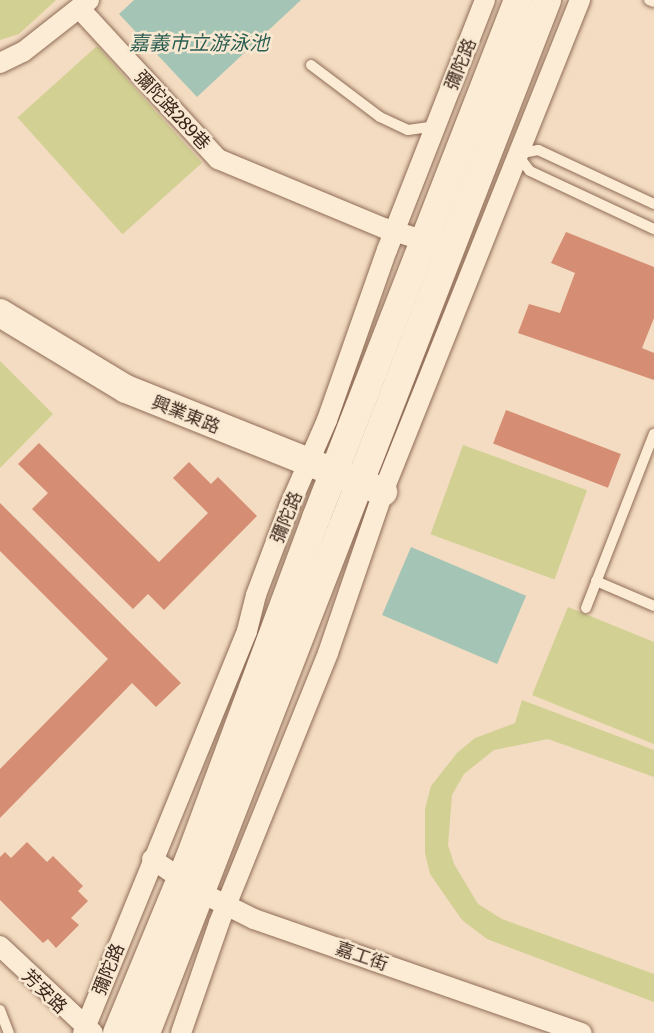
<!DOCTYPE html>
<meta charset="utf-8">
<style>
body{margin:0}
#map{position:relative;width:654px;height:1033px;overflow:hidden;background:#f3dcc1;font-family:Literata,"Noto Sans TC",serif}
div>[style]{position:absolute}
.green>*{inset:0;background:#d2d093;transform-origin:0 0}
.water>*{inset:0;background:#a4c5b6;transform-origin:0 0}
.building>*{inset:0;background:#d58d73;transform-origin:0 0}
.roads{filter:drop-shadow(0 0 2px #8f6c56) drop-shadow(0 0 2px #8f6c56)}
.lane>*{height:10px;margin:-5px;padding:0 5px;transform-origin:5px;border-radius:5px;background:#fcebd5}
.street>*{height:20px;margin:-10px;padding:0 10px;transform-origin:10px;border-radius:10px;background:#fcebd5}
.secondary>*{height:28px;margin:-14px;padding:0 14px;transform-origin:14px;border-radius:14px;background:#fcebd5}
span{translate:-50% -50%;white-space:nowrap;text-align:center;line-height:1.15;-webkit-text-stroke:5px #f9e8d1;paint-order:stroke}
.street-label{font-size:18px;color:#3d271c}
.water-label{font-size:20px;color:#2a5e53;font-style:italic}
</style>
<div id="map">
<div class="green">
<i style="clip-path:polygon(0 0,56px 0,19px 34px,0 40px)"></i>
<i style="left:97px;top:46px;width:157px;height:107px;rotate:48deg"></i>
<i style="clip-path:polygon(0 361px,53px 414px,0 468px)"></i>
<i style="left:463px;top:445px;width:132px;height:95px;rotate:20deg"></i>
<i style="clip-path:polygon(568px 607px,654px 642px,654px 744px,532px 695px)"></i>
<i style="clip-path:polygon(522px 700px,654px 750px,654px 777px,548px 739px,494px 750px,464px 774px,452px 795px,448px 845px,454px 864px,478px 904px,502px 919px,654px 974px,654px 1002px,487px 939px,462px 920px,430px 874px,425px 853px,425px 809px,431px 786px,457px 753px,475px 738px,515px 723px)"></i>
</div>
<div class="water">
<i style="clip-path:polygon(134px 0,301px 0,197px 97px,119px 14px)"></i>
<i style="left:411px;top:547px;width:125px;height:74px;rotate:23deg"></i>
</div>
<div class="building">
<i style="clip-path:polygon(566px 232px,654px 267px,654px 318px,642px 348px,654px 353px,654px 380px,518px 333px,529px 304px,560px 313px,575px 273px,551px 263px)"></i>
<i style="left:506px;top:410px;width:123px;height:36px;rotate:21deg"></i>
<i style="clip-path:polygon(39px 443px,159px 562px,208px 513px,173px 478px,189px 462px,211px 484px,218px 477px,257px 516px,164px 610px,148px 594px,133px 609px,32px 509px,48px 493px,18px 464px)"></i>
<i style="clip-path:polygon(0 503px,181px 683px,156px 707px,132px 683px,0 818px,0 769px,108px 659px,0 551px)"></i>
<i style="clip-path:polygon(27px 842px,47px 862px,53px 856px,83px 886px,78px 891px,88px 901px,71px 918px,79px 925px,56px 948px,48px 939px,43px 943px,0 900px,0 857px,5px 852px,11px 858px)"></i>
</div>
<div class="roads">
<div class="lane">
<i style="left:649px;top:0;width:5px;rotate:22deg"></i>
<i style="left:311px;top:65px;width:86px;rotate:37deg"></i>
<i style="left:380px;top:117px;width:31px;rotate:25deg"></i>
<i style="left:408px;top:130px;width:27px;rotate:-8deg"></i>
<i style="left:654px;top:204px;width:128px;rotate:-155deg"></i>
<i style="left:538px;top:150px;width:21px;rotate:169deg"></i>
<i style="left:517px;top:154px;width:21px;rotate:53deg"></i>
<i style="left:530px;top:171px;width:137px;rotate:25.1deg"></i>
<i style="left:596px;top:581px;width:63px;rotate:23.3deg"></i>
<i style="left:586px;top:608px;width:187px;rotate:-68.7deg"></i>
<i style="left:0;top:1010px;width:25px;rotate:69deg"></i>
</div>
<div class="street">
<i style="left:80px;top:9px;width:204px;rotate:47.4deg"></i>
<i style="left:218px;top:159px;width:180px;rotate:22.6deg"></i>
<i style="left:384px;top:228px;width:53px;rotate:17.4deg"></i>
<i style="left:0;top:63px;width:25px;rotate:-26deg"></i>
<i style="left:23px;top:52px;width:84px;rotate:-38.2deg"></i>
<i style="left:152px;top:859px;width:60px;rotate:34.2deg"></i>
<i style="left:202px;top:893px;width:58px;rotate:26.6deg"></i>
<i style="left:254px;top:919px;width:347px;rotate:19.2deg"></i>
<i style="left:0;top:946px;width:127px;rotate:43.1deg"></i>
<i style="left:83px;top:1033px;width:434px;rotate:-67.8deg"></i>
<i style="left:247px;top:631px;width:37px;rotate:-76deg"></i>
<i style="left:256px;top:595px;width:94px;rotate:-69.4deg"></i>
<i style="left:289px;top:507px;width:95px;rotate:-66.4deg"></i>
<i style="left:327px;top:420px;width:180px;rotate:-70.6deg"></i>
<i style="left:387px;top:250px;width:269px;rotate:-68.6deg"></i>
<i style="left:181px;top:1033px;width:116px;rotate:-70.9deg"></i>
<i style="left:219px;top:923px;width:291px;rotate:-68deg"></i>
<i style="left:328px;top:653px;width:170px;rotate:-71.1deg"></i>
<i style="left:383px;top:492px;width:530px;rotate:-68.18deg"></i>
</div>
<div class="secondary">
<i style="left:0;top:313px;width:147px;rotate:31.1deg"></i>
<i style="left:126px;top:389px;width:277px;rotate:21.8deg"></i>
<i style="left:117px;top:1033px;width:191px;rotate:-67.5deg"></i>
<i style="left:190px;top:857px;width:362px;rotate:-69.6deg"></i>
<i style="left:316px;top:518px;width:556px;rotate:-68.7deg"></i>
<i style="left:146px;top:1033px;width:1108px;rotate:-68.78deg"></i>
</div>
</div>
<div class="street-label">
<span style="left:460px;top:64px;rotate:-68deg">彌陀路</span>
<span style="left:173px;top:110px;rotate:47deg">彌陀路289巷</span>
<span style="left:186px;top:414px;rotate:22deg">興業東路</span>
<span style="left:286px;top:517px;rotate:-68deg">彌陀路</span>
<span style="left:362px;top:956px;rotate:19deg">嘉工街</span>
<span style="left:108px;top:969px;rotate:-68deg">彌陀路</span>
<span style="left:45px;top:991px;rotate:44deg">芳安路</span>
</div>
<div class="water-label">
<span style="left:199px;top:41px">嘉義市立游泳池</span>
</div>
</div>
